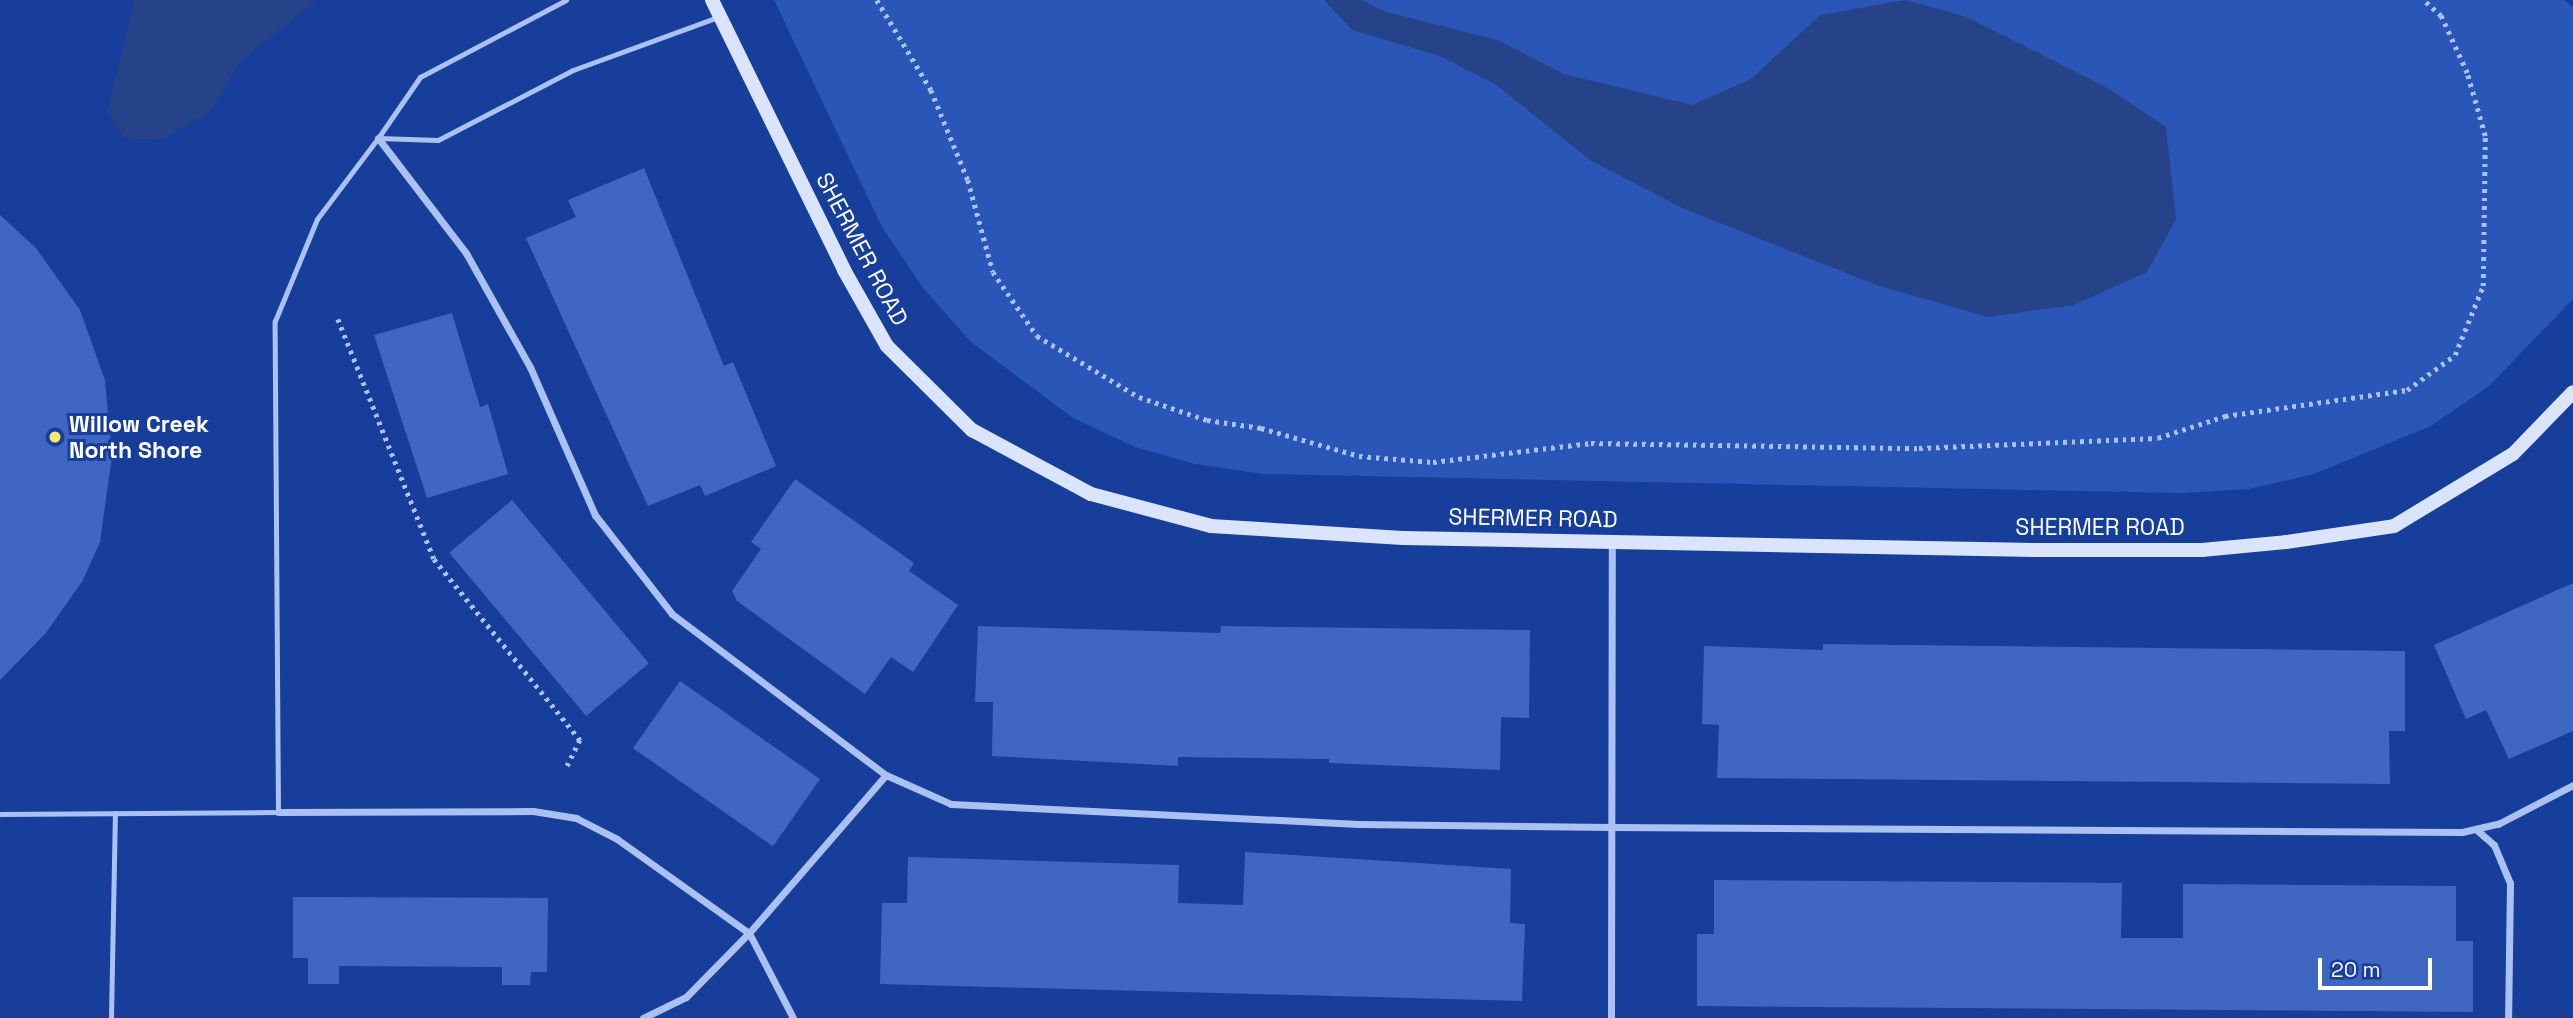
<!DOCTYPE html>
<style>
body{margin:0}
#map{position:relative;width:2573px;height:1018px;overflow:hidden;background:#163e9a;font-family:"Space Grotesk",sans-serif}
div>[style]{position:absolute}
.green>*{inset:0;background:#2a56b7}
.water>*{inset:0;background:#264389}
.building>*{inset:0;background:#3f67c1;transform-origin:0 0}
.path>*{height:4.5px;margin-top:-2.25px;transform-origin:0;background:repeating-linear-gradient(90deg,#abc1f2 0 3.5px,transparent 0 8.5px)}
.lane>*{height:5px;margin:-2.5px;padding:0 2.5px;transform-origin:2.5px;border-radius:2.5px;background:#abc1f2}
.street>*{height:7px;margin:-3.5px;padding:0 3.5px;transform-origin:3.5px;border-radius:3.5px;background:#abc1f2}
.secondary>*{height:14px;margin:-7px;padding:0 7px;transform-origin:7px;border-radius:7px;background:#dae4fc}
.dots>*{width:19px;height:19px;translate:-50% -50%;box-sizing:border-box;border:4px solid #163e9a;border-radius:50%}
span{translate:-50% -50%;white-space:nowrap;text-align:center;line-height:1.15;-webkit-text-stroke:6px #163e9a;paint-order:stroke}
.street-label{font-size:23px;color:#fff}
.poi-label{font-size:23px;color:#fff;font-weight:700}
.left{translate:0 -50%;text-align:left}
.scale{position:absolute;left:2318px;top:958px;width:114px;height:32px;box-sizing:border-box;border:4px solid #fff;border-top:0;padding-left:9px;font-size:21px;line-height:24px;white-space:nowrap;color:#fff;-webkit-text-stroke:5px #163e9a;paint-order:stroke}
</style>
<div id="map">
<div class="green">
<i style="clip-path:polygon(774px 0,2564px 0,2573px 7px,2573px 299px,2488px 387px,2431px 426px,2314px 474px,2249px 489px,2182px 493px,1264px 474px,1195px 464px,1135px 447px,1073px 418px,971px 342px,923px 288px,882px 227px)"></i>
</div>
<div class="water">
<i style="clip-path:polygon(134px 0,317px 0,240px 62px,211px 111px,162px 140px,124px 138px,107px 112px)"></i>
<i style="clip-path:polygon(1324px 0,1362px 0,1383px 11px,1497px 40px,1564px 74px,1692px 105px,1751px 79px,1820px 15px,1906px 0,1967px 17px,2104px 86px,2166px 127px,2176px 219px,2147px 272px,2074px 305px,1988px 317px,1879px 286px,1682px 208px,1590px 160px,1495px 84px,1440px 56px,1352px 30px)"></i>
</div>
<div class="building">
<i style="clip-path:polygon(644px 168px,724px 366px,733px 362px,776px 466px,705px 496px,700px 485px,648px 506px,526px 238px,576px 217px,568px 200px)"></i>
<i style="clip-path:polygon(0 215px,36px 248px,80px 310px,105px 380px,112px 456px,100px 542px,83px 580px,46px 633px,0 680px)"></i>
<i style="clip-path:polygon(452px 313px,480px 407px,488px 404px,508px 474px,427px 498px,374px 335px)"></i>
<i style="clip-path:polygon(795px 479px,914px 563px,909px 571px,958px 605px,913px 672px,891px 657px,865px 694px,737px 601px,732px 591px,761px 549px,751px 542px)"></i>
<i style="left:512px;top:500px;width:213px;height:82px;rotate:50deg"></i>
<i style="clip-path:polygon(2573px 583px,2573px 731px,2509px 759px,2486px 710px,2466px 719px,2434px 645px)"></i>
<i style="clip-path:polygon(978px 626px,1220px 633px,1221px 626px,1530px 630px,1529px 718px,1501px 717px,1500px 770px,1329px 763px,1329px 759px,1178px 757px,1178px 766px,992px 756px,993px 702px,975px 702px)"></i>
<i style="clip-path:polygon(1823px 644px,2405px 651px,2405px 731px,2389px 731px,2390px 784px,1717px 778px,1719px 725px,1702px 724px,1704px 646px,1823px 650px)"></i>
<i style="left:680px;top:681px;width:171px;height:82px;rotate:35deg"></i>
<i style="clip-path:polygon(1245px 852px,1511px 869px,1510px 923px,1525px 924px,1522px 1001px,880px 984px,882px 903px,907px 903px,908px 857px,1179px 865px,1178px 903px,1243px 905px)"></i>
<i style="clip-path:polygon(1714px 880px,2122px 883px,2121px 938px,2183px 938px,2183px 884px,2456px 886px,2456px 941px,2473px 941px,2473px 1012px,1697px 1006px,1697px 934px,1714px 934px)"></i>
<i style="clip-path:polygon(293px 897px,548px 898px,547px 972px,531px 972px,530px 985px,502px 985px,502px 967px,339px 966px,339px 984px,308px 984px,308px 958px,293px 958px)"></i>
</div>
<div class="path">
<i style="left:877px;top:0;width:105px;rotate:59deg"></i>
<i style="left:931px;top:90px;width:97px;rotate:67.7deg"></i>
<i style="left:968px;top:180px;width:95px;rotate:74.8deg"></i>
<i style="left:993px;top:272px;width:78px;rotate:55.5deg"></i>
<i style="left:1037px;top:336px;width:119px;rotate:30.9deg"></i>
<i style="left:1139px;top:397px;width:72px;rotate:18.7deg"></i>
<i style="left:1207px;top:420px;width:55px;rotate:8.4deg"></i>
<i style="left:1261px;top:428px;width:102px;rotate:15.9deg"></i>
<i style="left:1359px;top:456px;width:74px;rotate:4.6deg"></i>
<i style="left:1433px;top:462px;width:159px;rotate:-6.9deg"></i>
<i style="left:1591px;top:443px;width:328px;rotate:0.9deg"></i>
<i style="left:1919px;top:448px;width:239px;rotate:-2.4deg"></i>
<i style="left:2158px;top:438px;width:71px;rotate:-18.2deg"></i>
<i style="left:2225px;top:416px;width:184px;rotate:-8.1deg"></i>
<i style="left:2407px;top:390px;width:59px;rotate:-36.1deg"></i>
<i style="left:2455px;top:355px;width:74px;rotate:-67.9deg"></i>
<i style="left:2483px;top:286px;width:150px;rotate:-89.2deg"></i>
<i style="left:2485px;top:136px;width:66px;rotate:-105.9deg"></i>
<i style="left:2467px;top:73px;width:63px;rotate:-114.5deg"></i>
<i style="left:2441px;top:16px;width:24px;rotate:-138deg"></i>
<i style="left:338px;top:319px;width:258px;rotate:68.2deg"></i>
<i style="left:434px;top:559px;width:233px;rotate:51.1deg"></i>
<i style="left:580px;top:740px;width:30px;rotate:116deg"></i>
</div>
<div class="lane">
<i style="left:566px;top:0;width:165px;rotate:152.2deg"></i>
<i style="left:420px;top:77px;width:74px;rotate:124.5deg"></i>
<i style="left:378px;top:138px;width:60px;rotate:1.9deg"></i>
<i style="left:438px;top:140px;width:152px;rotate:-27.4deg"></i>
<i style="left:573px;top:70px;width:154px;rotate:-20.1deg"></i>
<i style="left:0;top:814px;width:278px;rotate:-0.4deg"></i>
<i style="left:278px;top:812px;width:491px;rotate:-90.4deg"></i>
<i style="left:275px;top:321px;width:110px;rotate:-67.6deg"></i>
<i style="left:317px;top:219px;width:101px;rotate:-53deg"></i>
<i style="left:111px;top:1018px;width:205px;rotate:-88.9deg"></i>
</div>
<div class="street">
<i style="left:378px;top:138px;width:145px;rotate:52.6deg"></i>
<i style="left:466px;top:253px;width:131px;rotate:60.7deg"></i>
<i style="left:530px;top:367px;width:162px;rotate:66.3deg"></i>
<i style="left:595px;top:515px;width:125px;rotate:52.1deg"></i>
<i style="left:672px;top:614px;width:268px;rotate:37deg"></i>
<i style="left:278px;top:812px;width:255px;rotate:-0.2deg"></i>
<i style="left:533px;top:811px;width:44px;rotate:9.2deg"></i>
<i style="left:576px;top:818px;width:46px;rotate:27.1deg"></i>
<i style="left:617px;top:839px;width:162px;rotate:35.5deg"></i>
<i style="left:749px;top:933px;width:209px;rotate:-49.1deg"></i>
<i style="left:886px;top:775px;width:71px;rotate:24deg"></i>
<i style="left:951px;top:804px;width:408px;rotate:2.8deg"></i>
<i style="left:1359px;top:824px;width:252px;rotate:0.7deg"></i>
<i style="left:1611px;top:827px;width:851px;rotate:0.34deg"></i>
<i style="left:2462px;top:832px;width:37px;rotate:-13deg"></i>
<i style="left:2498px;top:824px;width:85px;rotate:-27.5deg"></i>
<i style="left:2478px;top:831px;width:21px;rotate:41deg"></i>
<i style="left:2494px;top:845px;width:41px;rotate:67.2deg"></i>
<i style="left:2510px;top:883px;width:135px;rotate:90.8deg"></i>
<i style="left:643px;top:1018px;width:48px;rotate:-26deg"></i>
<i style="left:686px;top:997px;width:90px;rotate:-45.5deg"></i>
<i style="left:749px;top:933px;width:96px;rotate:62.6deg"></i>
<i style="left:1611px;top:1018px;width:476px;rotate:-89.9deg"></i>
</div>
<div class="secondary">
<i style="left:712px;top:0;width:301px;rotate:63.9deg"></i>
<i style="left:844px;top:270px;width:87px;rotate:60.5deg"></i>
<i style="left:887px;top:346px;width:120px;rotate:44.7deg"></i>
<i style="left:972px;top:430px;width:135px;rotate:28.3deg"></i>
<i style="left:1091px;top:494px;width:124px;rotate:14.9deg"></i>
<i style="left:1211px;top:526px;width:192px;rotate:3.6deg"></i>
<i style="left:1403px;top:538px;width:631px;rotate:1.09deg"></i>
<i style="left:2034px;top:550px;width:168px"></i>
<i style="left:2202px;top:550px;width:84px;rotate:-5.4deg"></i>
<i style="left:2286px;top:542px;width:109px;rotate:-8.4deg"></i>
<i style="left:2394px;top:526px;width:139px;rotate:-31.2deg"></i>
<i style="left:2513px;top:454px;width:86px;rotate:-45.9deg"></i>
</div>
<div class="dots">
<i style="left:55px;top:437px;background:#ffe96c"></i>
</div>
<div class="street-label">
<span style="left:862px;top:249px;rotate:62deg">SHERMER ROAD</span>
<span style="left:1533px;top:518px;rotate:1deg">SHERMER ROAD</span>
<span style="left:2100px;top:527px">SHERMER ROAD</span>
</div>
<div class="poi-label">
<span class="left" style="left:69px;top:437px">Willow Creek<br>North Shore</span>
</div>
<div class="scale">20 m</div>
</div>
